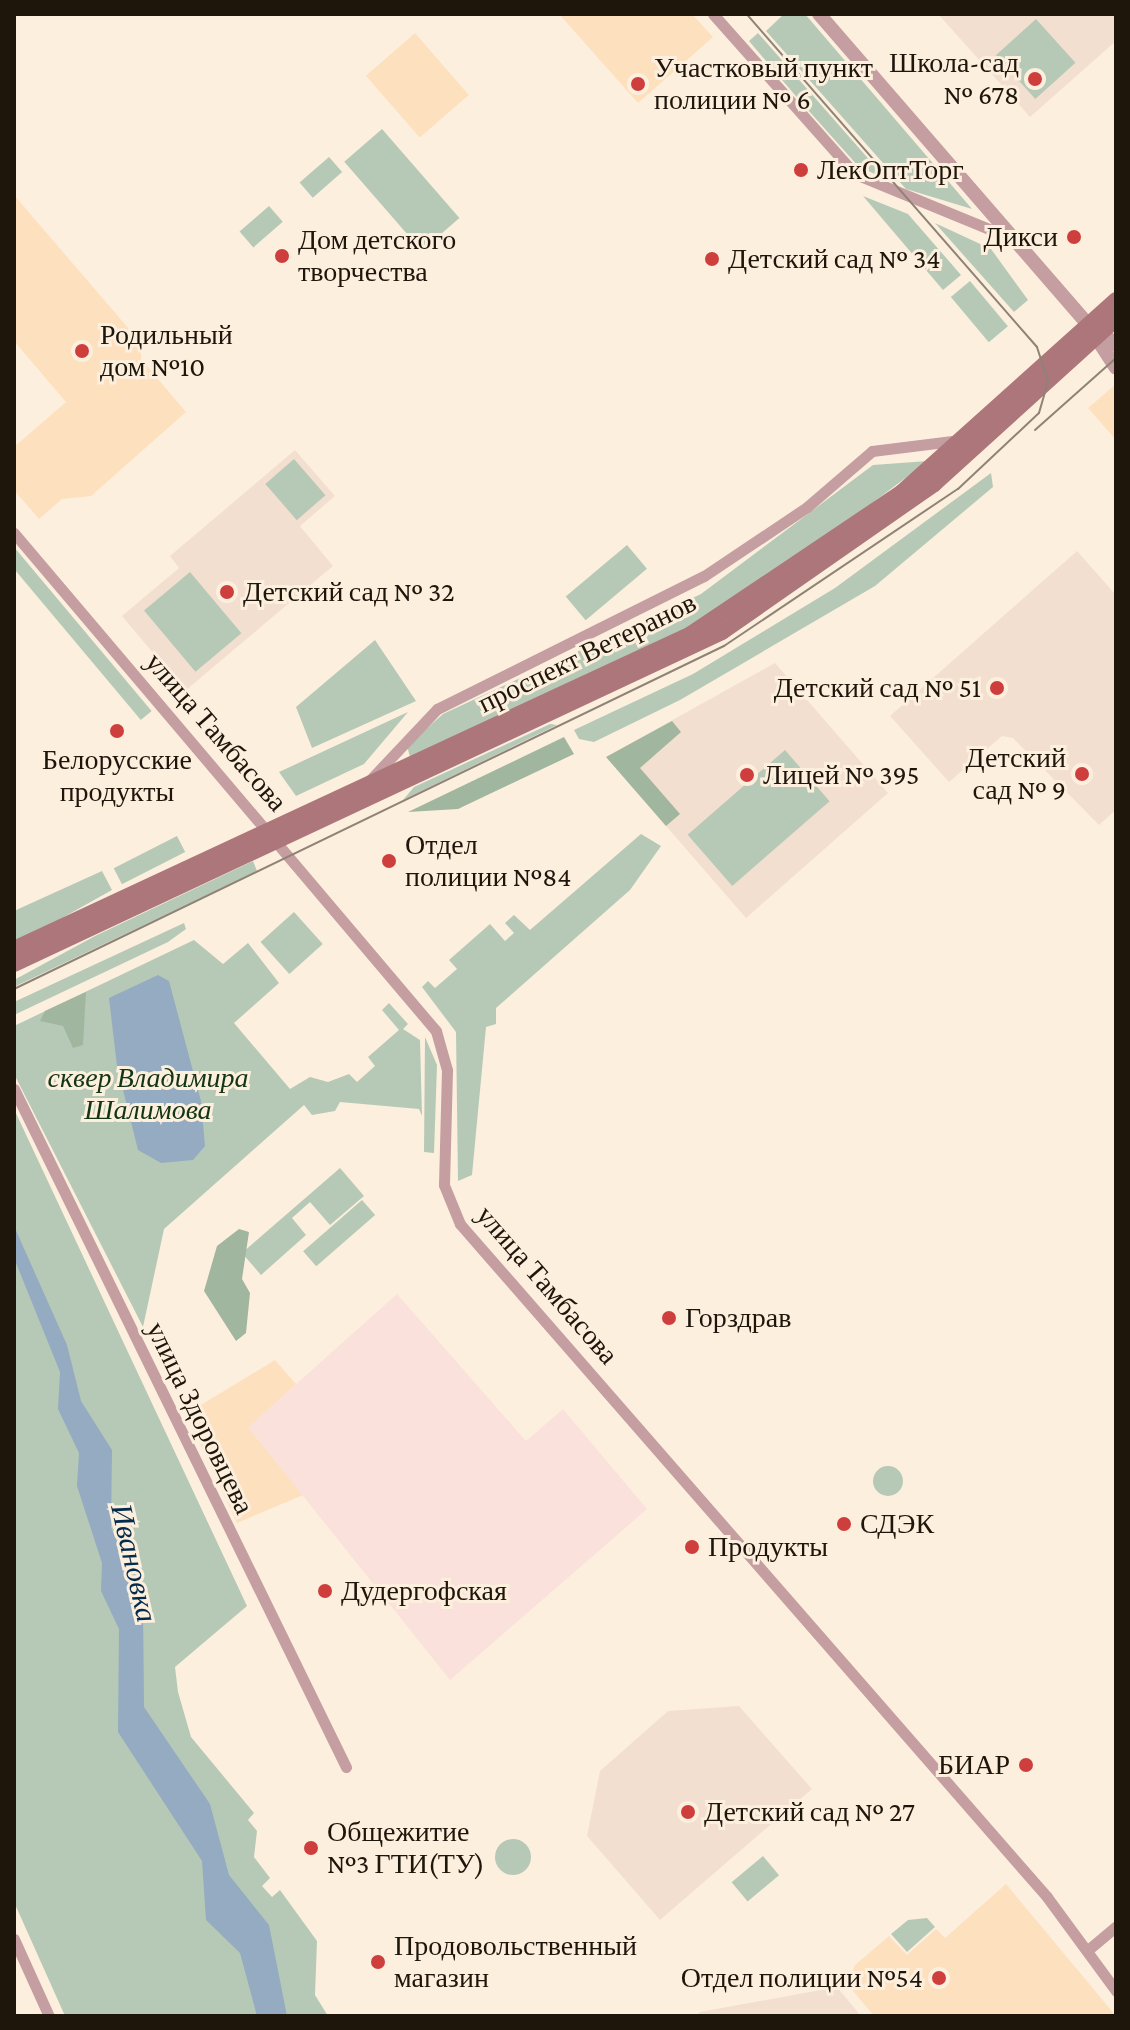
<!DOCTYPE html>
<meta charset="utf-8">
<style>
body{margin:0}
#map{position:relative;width:1130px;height:2030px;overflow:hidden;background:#fdefde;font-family:"Crimson Pro",serif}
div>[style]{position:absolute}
.built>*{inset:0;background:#fde0be;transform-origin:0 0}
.industrial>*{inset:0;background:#fbe1dc}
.education>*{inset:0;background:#f3dfd0}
.green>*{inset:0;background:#b6c9b6;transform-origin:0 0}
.round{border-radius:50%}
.forest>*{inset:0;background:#a0b69f}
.water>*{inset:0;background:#94abc1}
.minor>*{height:11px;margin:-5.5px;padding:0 5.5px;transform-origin:5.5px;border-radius:5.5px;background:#c59ea1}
.tertiary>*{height:14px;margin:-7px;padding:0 7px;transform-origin:7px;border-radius:7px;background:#c59ea1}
.secondary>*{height:16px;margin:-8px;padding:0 8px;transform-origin:8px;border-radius:8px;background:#ac767a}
.tram>*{height:2px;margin:-1px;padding:0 1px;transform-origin:1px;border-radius:1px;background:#8f8376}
.dots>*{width:22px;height:22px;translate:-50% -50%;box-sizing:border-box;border:4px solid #fdefde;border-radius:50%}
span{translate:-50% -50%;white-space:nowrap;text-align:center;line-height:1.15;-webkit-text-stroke:6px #fdefde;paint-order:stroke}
.poi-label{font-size:28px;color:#1e150b}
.right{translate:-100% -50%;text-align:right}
.left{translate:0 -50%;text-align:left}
.street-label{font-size:28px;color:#1e150b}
.park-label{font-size:28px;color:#133514;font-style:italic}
.water-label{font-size:30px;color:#042b4a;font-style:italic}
.frame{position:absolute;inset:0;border:16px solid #1e150b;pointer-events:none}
</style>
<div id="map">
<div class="built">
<i style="clip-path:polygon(559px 14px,692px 14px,713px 37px,638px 103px)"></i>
<i style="left:415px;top:33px;width:82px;height:65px;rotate:49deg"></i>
<i style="clip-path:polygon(14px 195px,141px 343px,141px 359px,186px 412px,91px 496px,62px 499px,39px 519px,14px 490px,14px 447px,66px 402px,14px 341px)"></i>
<i style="clip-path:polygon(1115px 385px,1116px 385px,1116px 440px,1088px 408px)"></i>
<i style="clip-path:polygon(275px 1360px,296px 1384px,249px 1428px,303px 1495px,237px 1523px,186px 1414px)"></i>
<i style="clip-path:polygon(1006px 1884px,1116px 2016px,874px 2016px,848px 1985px,855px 1965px,889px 1936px,907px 1955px,936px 1929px,945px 1938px)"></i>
</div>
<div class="industrial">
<i style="clip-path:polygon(397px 1294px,526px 1441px,563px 1409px,647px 1509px,450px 1680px,248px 1427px)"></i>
</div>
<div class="education">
<i style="clip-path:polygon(938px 14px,1116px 14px,1116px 41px,1030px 117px)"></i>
<i style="clip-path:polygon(295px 450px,335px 496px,300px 526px,333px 566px,185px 691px,122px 616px,179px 568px,170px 556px)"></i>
<i style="clip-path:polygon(1077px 551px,1116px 595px,1116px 810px,1099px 825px,1013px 738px,1002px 736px,949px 782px,890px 716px)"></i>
<i style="clip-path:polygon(775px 663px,888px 793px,746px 918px,606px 757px)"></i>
<i style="clip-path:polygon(739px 1706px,812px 1789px,660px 1920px,587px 1836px,600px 1771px,668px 1711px)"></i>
<i style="clip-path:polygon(837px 1987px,861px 2016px,696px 2016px,700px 2012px)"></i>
</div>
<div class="green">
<i style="clip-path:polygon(784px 14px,805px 14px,972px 209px,906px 189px,766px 31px)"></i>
<i style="left:1036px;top:19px;width:59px;height:54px;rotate:48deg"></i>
<i style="clip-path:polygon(758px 33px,887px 180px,858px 166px,800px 101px,749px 41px)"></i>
<i style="left:382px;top:129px;width:118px;height:50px;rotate:49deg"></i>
<i style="left:329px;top:157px;width:20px;height:39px;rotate:49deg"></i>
<i style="clip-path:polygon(863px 196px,908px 214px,961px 275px,943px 290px)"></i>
<i style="left:269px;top:206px;width:21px;height:39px;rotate:49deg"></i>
<i style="clip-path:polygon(935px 223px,991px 249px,1028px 300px,1014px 312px)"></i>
<i style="left:970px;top:281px;width:59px;height:25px;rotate:50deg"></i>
<i style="left:294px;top:459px;width:48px;height:38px;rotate:49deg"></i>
<i style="clip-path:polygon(928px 461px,783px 570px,670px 639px,410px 757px,407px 746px,443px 714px,701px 594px,873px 465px)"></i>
<i style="clip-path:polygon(991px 473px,993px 487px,875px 586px,680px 700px,594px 742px,579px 739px,574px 730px,693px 674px,835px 588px)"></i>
<i style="left:627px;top:545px;width:31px;height:80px;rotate:50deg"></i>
<i style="left:14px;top:547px;width:214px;height:14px;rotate:50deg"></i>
<i style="left:190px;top:572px;width:80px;height:60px;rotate:50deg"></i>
<i style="clip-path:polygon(375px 640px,416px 701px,312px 748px,296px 707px)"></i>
<i style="clip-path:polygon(408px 712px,364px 764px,296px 796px,279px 772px)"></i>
<i style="clip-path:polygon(550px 724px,557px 725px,403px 800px,414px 787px)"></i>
<i style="left:785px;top:750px;width:68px;height:129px;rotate:49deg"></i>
<i style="clip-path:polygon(641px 834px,661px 846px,630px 890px,496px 1008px,496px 1024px,486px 1027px,472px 1175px,458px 1181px,456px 1032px,422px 987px,428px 981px,435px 988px,457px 969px,449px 960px,490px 924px,505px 941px,514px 933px,505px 923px,514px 915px,530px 930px)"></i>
<i style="left:177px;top:836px;width:18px;height:71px;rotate:63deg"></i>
<i style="clip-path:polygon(253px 861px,257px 871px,14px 987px,14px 980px,95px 936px)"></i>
<i style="clip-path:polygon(102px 871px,112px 890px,14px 945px,14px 911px)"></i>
<i style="left:294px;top:912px;width:43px;height:45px;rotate:48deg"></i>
<i style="clip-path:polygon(184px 923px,186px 929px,168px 942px,14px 1015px,14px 1002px)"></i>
<i style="clip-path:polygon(194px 940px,223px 964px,248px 943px,279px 983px,234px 1023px,290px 1089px,310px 1077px,328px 1082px,349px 1074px,357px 1082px,375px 1066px,368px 1057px,399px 1030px,382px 1010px,389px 1003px,408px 1024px,403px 1029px,420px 1040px,422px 1116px,419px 1109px,340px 1102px,335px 1111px,312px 1115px,304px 1105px,164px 1229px,143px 1327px,14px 1074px,14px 1026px)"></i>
<i style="clip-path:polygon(425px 1037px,437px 1065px,434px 1153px,424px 1152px)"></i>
<i style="clip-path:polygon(14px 1109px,247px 1606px,175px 1667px,178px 1692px,191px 1737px,254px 1813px,248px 1820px,257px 1831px,254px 1857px,270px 1878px,262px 1886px,272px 1897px,280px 1890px,317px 1941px,315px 1995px,328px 2016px,65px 2016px,14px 1902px)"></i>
<i style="clip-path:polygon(340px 1168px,364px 1196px,330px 1225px,310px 1202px,292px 1218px,306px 1235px,261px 1275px,242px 1253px)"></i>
<i style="left:362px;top:1200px;width:20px;height:78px;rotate:49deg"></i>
<i class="round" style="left:873px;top:1466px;width:30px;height:30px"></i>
<i class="round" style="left:495px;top:1839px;width:36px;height:36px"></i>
<i style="left:763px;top:1856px;width:25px;height:41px;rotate:50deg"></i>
<i style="clip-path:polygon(927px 1918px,935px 1927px,907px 1952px,891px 1934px,908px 1920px)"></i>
</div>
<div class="forest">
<i style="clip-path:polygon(672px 721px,681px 732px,640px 768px,680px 814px,666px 826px,606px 757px)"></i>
<i style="clip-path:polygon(564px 737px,574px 754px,458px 809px,408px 812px)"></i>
<i style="clip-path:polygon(86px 992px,83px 1045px,73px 1048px,63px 1026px,40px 1021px,45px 1011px)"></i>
<i style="clip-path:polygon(239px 1229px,249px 1232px,242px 1279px,250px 1293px,246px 1333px,236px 1341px,204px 1291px,217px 1246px)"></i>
</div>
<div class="water">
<i style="clip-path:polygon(158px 975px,169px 981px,201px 1101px,205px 1146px,193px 1160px,161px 1163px,138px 1150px,117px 1066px,109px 998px)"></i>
<i style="clip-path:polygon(14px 1226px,67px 1345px,81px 1401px,112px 1450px,111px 1527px,143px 1607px,144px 1707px,210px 1804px,229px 1875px,269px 1925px,287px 2016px,257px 2016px,240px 1953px,206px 1920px,202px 1861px,118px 1732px,119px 1629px,101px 1591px,102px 1563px,77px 1486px,79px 1453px,58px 1409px,60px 1372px,14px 1258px)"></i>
</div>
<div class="minor">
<i style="left:713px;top:14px;width:214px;rotate:48.4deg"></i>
<i style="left:855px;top:174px;width:169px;rotate:22.3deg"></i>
<i style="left:14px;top:533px;width:653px;rotate:49.72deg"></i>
<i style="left:436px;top:1031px;width:41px;rotate:74.2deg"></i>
<i style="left:447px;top:1070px;width:115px;rotate:91.5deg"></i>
<i style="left:444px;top:1185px;width:42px;rotate:67.7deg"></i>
<i style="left:460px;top:1224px;width:893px;rotate:48.9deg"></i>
<i style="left:1047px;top:1897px;width:117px;rotate:53.7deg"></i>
<i style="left:370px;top:780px;width:98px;rotate:-46.7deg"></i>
<i style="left:437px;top:709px;width:298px;rotate:-26.5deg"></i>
<i style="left:704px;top:576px;width:124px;rotate:-33.8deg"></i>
<i style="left:807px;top:507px;width:86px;rotate:-40.7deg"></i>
<i style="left:872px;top:451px;width:89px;rotate:-7.1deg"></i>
<i style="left:14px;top:1089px;width:755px;rotate:63.91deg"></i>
<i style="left:14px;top:1939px;width:85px;rotate:65.6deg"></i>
<i style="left:1089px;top:1949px;width:35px;rotate:-40deg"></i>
</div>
<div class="tertiary">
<i style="left:819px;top:14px;width:411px;rotate:49.1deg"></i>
<i style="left:1088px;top:325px;width:51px;rotate:56.9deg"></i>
<i style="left:1096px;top:328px;width:26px;rotate:40deg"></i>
</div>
<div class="secondary">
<i style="left:14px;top:949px;width:747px;rotate:-24.95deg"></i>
<i style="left:691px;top:634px;width:253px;rotate:-33.9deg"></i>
<i style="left:901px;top:493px;width:289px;rotate:-41.9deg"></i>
<i style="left:14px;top:964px;width:782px;rotate:-25.12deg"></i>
<i style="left:722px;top:632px;width:259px;rotate:-34.9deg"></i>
<i style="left:934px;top:484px;width:246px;rotate:-42.2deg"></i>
</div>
<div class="tram">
<i style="left:1035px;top:430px;width:108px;rotate:-41.6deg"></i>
<i style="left:14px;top:989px;width:789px;rotate:-25.79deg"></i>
<i style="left:724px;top:646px;width:282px;rotate:-33.9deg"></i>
<i style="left:958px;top:489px;width:111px;rotate:-43.2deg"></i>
<i style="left:1039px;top:413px;width:33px;rotate:-74deg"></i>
<i style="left:1048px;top:381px;width:36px;rotate:-108deg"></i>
<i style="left:1037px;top:347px;width:442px;rotate:-131.1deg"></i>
</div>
<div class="dots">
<i style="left:1035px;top:79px;background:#cd3e3d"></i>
<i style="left:638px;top:84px;background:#cd3e3d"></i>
<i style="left:801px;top:170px;background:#cd3e3d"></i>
<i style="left:1074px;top:237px;background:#cd3e3d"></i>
<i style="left:282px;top:256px;background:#cd3e3d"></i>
<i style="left:712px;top:259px;background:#cd3e3d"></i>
<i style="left:82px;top:351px;background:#cd3e3d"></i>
<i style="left:227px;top:592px;background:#cd3e3d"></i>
<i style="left:997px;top:688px;background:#cd3e3d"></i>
<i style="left:117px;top:731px;background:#cd3e3d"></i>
<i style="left:1082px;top:774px;background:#cd3e3d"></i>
<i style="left:747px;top:775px;background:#cd3e3d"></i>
<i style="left:389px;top:861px;background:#cd3e3d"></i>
<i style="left:669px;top:1318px;background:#cd3e3d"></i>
<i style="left:844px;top:1524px;background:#cd3e3d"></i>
<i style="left:692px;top:1547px;background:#cd3e3d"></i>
<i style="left:325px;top:1591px;background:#cd3e3d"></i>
<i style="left:1026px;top:1765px;background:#cd3e3d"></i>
<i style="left:688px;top:1812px;background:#cd3e3d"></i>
<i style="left:311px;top:1848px;background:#cd3e3d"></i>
<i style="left:378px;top:1962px;background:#cd3e3d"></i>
<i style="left:939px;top:1978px;background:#cd3e3d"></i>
</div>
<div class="poi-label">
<span class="right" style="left:1019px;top:79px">Школа-сад<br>№ 678</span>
<span class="left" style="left:654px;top:84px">Участковый пункт<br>полиции № 6</span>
<span class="left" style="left:817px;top:170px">ЛекОптТорг</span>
<span class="right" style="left:1058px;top:237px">Дикси</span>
<span class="left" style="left:298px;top:256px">Дом детского<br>творчества</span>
<span class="left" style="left:728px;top:259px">Детский сад № 34</span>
<span class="left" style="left:100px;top:351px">Родильный<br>дом №10</span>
<span class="left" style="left:243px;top:592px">Детский сад № 32</span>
<span class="right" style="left:981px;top:688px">Детский сад № 51</span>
<span class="right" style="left:1066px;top:774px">Детский<br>сад № 9</span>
<span style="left:117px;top:776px">Белорусские<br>продукты</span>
<span class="left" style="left:763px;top:775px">Лицей № 395</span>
<span class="left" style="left:405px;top:861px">Отдел<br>полиции №84</span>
<span class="left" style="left:685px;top:1318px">Горздрав</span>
<span class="left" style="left:860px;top:1524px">СДЭК</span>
<span class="left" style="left:708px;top:1547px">Продукты</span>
<span class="left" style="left:341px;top:1591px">Дудергофская</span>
<span class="right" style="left:1010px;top:1765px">БИАР</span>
<span class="left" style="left:704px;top:1812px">Детский сад № 27</span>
<span class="left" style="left:327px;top:1848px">Общежитие<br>№3 ГТИ(ТУ)</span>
<span class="left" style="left:394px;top:1962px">Продовольственный<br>магазин</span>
<span class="right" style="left:923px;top:1978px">Отдел полиции №54</span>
</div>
<div class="street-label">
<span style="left:587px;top:653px;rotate:-26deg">проспект Ветеранов</span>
<span style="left:216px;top:732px;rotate:49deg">улица Тамбасова</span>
<span style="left:547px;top:1285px;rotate:49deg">улица Тамбасова</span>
<span style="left:200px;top:1418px;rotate:64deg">улица Здоровцева</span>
</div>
<div class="park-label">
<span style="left:148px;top:1094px">сквер Владимира<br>Шалимова</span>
</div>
<div class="water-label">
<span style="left:134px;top:1563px;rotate:77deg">Ивановка</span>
</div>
<div class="frame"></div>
</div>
